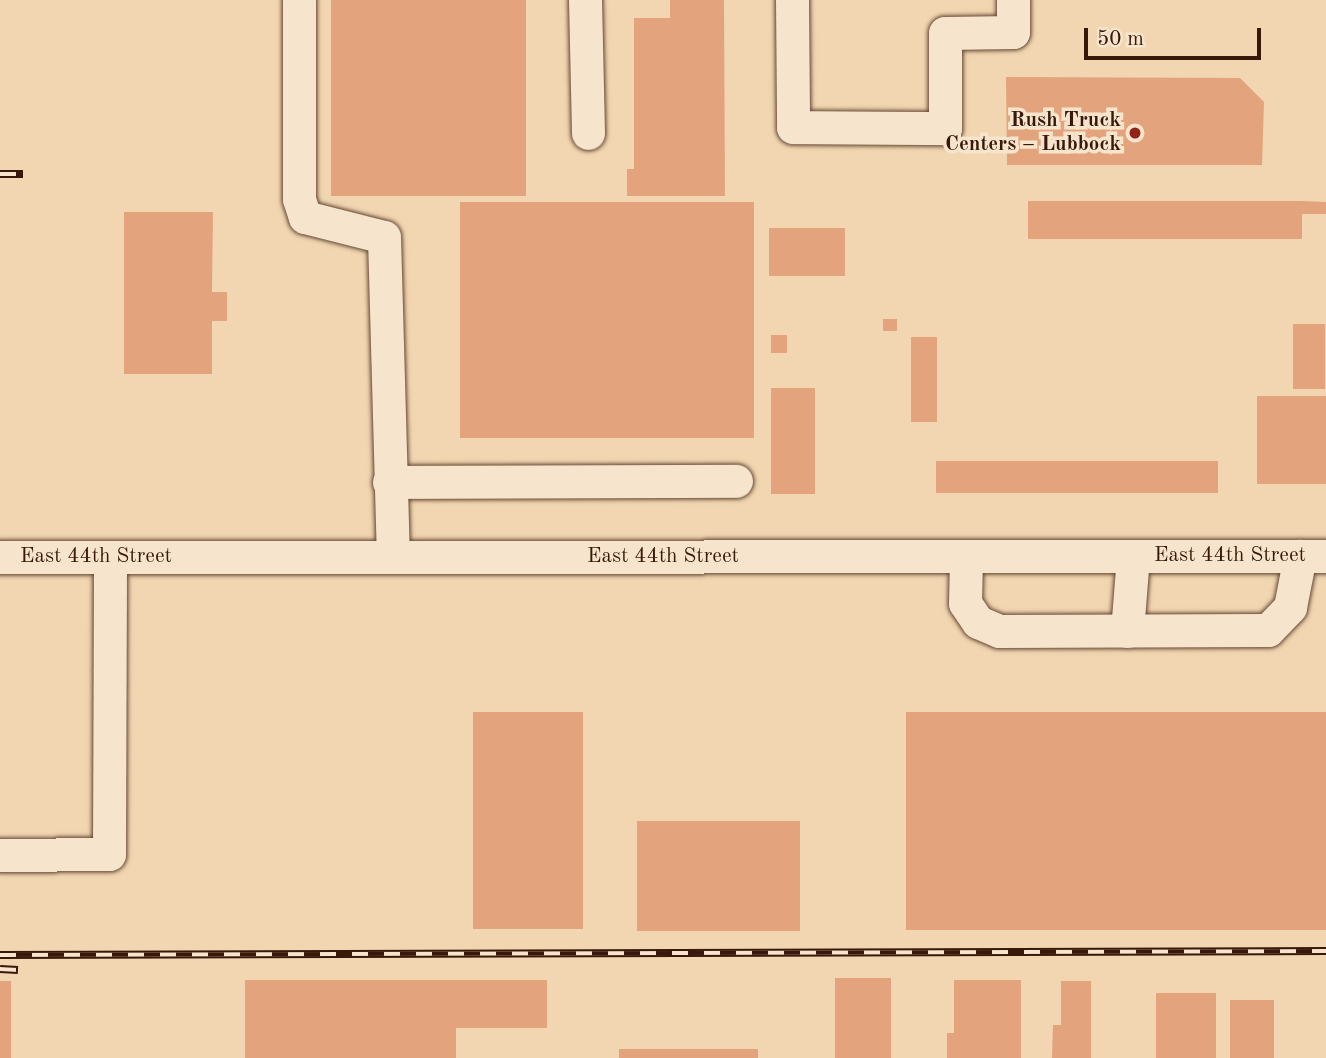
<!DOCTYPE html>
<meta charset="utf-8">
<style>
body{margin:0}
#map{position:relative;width:1326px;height:1058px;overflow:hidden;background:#f1d6b1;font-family:"Old Standard TT",serif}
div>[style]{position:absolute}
.building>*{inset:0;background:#e3a47d;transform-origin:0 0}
.roads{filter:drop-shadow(0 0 2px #664834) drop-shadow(0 0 2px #664834)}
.minor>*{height:33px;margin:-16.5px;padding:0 16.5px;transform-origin:16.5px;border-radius:16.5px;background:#f6e4cc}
.rail>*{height:8px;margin-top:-4px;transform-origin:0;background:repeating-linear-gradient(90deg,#f6e4cc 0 16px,#37180a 0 32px);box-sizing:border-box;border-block:2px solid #37180a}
.dots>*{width:19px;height:19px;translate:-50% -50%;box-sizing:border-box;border:4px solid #f6e4cc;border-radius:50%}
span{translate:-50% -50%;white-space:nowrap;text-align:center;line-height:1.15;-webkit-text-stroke:7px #f6e4cc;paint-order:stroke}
.poi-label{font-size:21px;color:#37180a;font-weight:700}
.right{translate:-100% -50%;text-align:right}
.street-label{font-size:21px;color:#37180a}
.scale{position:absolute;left:1084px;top:28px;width:177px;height:32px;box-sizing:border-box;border:4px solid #37180a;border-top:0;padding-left:9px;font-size:21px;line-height:24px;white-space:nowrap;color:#37180a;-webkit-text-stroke:5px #f6e4cc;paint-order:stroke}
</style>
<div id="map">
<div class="building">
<i style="left:331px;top:0;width:195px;height:196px"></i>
<i style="clip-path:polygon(670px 0,724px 0,725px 196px,627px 196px,627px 169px,634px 169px,634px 18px,670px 18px)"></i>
<i style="clip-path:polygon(1006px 77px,1240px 78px,1264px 102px,1262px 165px,1007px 165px)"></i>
<i style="clip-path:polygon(1028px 201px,1302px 201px,1326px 202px,1326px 214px,1302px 214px,1302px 239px,1028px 239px)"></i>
<i style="left:460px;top:202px;width:294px;height:236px"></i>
<i style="clip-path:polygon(124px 212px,213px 212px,212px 292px,227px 292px,227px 321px,212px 321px,212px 374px,124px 374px)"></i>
<i style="left:845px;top:228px;width:48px;height:76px;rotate:90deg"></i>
<i style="left:883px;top:319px;width:14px;height:12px"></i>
<i style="left:1293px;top:324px;width:32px;height:65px"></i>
<i style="left:771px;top:335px;width:16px;height:18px"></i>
<i style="left:911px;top:337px;width:26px;height:85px"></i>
<i style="left:771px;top:388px;width:44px;height:106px"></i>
<i style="left:1257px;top:396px;width:69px;height:88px"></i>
<i style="left:936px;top:461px;width:282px;height:32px"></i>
<i style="left:473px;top:712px;width:110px;height:217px"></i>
<i style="left:906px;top:712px;width:420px;height:218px"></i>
<i style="left:637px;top:821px;width:163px;height:110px"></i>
<i style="left:835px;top:978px;width:56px;height:80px"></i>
<i style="clip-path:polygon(245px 980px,547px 980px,547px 1028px,456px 1028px,456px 1058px,245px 1058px)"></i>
<i style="clip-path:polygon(954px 980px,1021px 980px,1021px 1058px,947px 1058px,947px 1033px,954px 1033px)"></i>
<i style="left:0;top:981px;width:11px;height:77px"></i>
<i style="clip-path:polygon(1061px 981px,1091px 981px,1091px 1058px,1052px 1058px,1053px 1025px,1061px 1025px)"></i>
<i style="left:1156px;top:993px;width:60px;height:65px"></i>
<i style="left:1230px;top:1000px;width:44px;height:58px"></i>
<i style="left:619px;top:1049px;width:139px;height:9px"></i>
</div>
<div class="roads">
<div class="minor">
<i style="left:299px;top:0;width:199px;rotate:90deg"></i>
<i style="left:299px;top:199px;width:19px;rotate:72deg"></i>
<i style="left:305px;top:217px;width:81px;rotate:14.2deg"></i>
<i style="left:384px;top:237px;width:320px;rotate:88.4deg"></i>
<i style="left:585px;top:0;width:133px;rotate:88.7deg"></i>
<i style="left:792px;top:0;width:127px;rotate:89.5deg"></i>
<i style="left:793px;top:127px;width:152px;rotate:0.4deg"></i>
<i style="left:945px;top:128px;width:95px;rotate:-90deg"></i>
<i style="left:945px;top:33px;width:68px;rotate:-0.8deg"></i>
<i style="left:1013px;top:32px;width:32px;rotate:-90deg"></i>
<i style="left:389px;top:482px;width:347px;rotate:-0.2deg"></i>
<i style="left:0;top:557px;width:1326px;rotate:-0.04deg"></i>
<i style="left:966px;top:557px;width:46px;rotate:91.2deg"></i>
<i style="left:965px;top:603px;width:23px;rotate:56deg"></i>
<i style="left:978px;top:622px;width:23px;rotate:23deg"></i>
<i style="left:999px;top:631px;width:269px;rotate:-0.2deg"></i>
<i style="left:1268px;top:630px;width:32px;rotate:-46deg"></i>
<i style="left:1290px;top:607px;width:52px;rotate:-78.9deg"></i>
<i style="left:1127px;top:631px;width:75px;rotate:-85.4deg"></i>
<i style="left:0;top:855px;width:109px;rotate:-0.5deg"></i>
<i style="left:109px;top:854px;width:297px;rotate:-89.8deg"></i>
</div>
</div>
<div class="rail">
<i style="left:0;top:174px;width:23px"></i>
<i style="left:0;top:955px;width:1326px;rotate:-0.17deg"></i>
<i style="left:0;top:969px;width:18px;rotate:3deg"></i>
</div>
<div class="dots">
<i style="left:1135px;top:133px;background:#8f2418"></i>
</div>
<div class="poi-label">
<span class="right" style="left:1121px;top:133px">Rush Truck<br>Centers – Lubbock</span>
</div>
<div class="street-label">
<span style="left:1230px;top:556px">East 44th Street</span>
<span style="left:96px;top:557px">East 44th Street</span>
<span style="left:663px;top:557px">East 44th Street</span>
</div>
<div class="scale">50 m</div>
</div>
